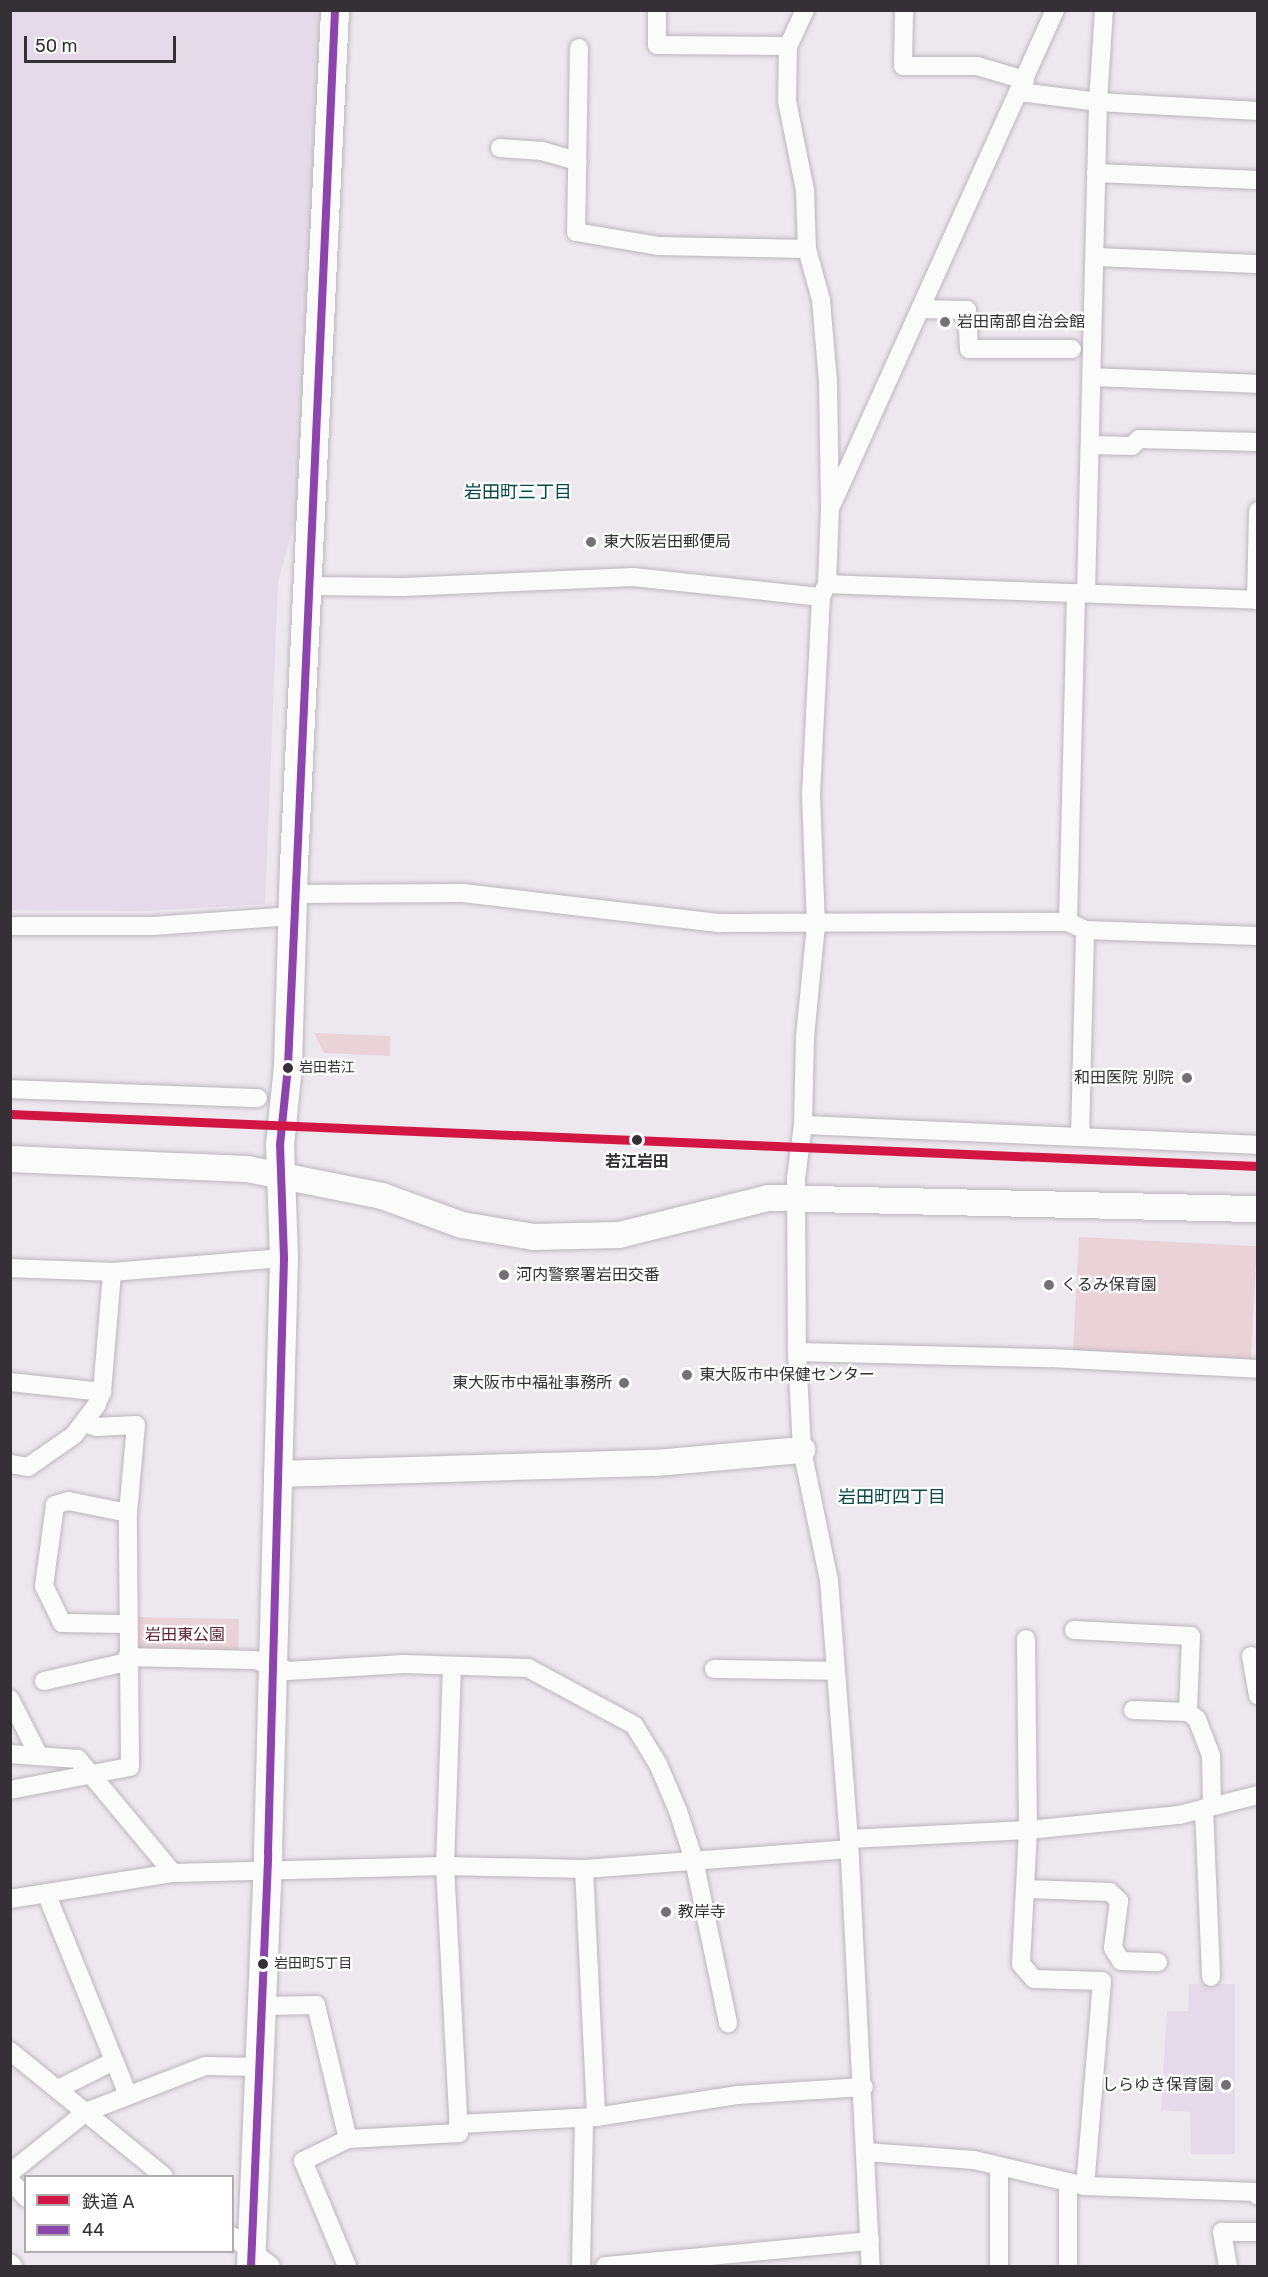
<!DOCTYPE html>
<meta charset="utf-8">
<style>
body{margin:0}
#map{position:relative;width:1268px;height:2277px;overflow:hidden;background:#ede7ee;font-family:Rubik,"Noto Sans JP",sans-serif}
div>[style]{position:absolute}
.built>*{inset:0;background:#e5dbe8}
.green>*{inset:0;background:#e9d2d8;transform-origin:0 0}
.roads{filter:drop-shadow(0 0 2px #bab6bb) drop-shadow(0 0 2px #bab6bb)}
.street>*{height:18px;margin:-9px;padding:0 9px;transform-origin:9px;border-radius:9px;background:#fcfbfc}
.secondary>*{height:26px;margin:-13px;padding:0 13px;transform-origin:13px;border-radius:13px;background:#fcfbfc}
.primary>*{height:28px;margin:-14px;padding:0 14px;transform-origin:14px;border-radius:14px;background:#fcfbfc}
.bus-1>*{height:8px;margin:-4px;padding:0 4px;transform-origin:4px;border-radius:4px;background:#8e44ad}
.rail-1>*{height:9px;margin:-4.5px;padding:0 4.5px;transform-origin:4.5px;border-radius:4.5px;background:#d21644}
.dots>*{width:16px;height:16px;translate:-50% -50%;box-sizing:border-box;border:3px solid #fff;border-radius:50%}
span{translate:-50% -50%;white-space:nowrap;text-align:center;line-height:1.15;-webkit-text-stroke:4.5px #fff;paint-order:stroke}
.bus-label{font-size:14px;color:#343035}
.left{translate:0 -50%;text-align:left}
.poi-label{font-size:16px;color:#343035}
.right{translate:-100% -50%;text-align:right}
.stop-label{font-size:16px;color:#343035;font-weight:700}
.park-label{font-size:16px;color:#5d2030}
.neighbourhood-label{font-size:18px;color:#064848}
.frame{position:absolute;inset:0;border:12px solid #343035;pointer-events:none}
.legend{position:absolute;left:24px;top:2175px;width:210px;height:78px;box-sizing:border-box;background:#fff;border:2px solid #aeacae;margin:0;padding:8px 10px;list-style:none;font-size:18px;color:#343035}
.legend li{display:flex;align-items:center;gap:12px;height:30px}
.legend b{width:30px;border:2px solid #aeacae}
.scale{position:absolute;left:24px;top:36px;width:152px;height:27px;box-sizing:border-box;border:3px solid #343035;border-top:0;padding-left:8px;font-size:18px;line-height:21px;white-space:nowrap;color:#343035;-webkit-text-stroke:4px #fff;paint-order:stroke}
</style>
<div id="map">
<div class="built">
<i style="clip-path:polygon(11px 11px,322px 11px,296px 518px,278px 582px,265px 904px,144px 911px,11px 910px)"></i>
<i style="clip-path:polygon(1189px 1984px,1235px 1984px,1235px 2154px,1191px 2154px,1190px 2112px,1161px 2110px,1167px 2011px,1188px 2011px)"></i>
</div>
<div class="green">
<i style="clip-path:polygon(314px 1033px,390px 1036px,390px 1056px,324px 1053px)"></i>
<i style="left:1079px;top:1237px;width:178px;height:113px;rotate:3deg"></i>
<i style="left:131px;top:1617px;width:108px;height:35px;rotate:1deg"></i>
</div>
<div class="roads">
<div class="street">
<i style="left:657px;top:10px;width:35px;rotate:90deg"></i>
<i style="left:657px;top:45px;width:131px;rotate:0.4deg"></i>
<i style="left:805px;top:10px;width:40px;rotate:115deg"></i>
<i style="left:788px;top:46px;width:55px;rotate:91deg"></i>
<i style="left:787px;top:101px;width:91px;rotate:78.6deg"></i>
<i style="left:805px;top:190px;width:59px;rotate:88.1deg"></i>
<i style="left:807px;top:249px;width:53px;rotate:74.6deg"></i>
<i style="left:821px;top:300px;width:81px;rotate:85.1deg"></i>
<i style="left:828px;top:381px;width:128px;rotate:89.1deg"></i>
<i style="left:830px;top:509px;width:75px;rotate:92.3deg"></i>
<i style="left:827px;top:584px;width:14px;rotate:115deg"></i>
<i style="left:821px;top:597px;width:198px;rotate:92.9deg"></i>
<i style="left:811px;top:795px;width:130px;rotate:87.8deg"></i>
<i style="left:816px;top:925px;width:113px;rotate:95.6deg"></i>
<i style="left:805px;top:1037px;width:88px;rotate:91.3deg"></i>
<i style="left:803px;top:1125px;width:53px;rotate:97.5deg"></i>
<i style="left:796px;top:1178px;width:174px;rotate:89.7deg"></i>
<i style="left:797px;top:1352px;width:98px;rotate:87.1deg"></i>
<i style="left:802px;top:1450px;width:133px;rotate:78.3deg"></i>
<i style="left:829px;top:1580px;width:260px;rotate:85.6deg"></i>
<i style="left:849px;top:1839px;width:428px;rotate:87.1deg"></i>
<i style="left:904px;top:10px;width:56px;rotate:91deg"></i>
<i style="left:903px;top:66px;width:74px"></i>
<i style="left:977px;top:66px;width:50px;rotate:16.3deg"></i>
<i style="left:579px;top:48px;width:184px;rotate:90.9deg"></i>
<i style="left:576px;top:232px;width:83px;rotate:9.7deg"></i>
<i style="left:658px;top:246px;width:149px;rotate:1.2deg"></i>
<i style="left:1020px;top:92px;width:79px;rotate:7.3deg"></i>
<i style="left:1098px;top:102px;width:160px;rotate:3.2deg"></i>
<i style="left:500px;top:148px;width:42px;rotate:4.1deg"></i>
<i style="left:542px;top:151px;width:37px;rotate:16deg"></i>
<i style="left:1096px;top:173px;width:162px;rotate:2.5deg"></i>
<i style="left:1095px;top:257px;width:163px;rotate:2.5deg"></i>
<i style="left:922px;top:309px;width:45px;rotate:1.3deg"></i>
<i style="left:967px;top:310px;width:39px;rotate:87deg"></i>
<i style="left:969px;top:349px;width:103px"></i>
<i style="left:1092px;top:377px;width:166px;rotate:2.4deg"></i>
<i style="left:1090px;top:445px;width:42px;rotate:1.4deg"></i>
<i style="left:1132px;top:446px;width:10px;rotate:-45deg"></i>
<i style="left:1139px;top:439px;width:119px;rotate:1.4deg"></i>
<i style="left:832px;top:504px;width:542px;rotate:-65.7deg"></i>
<i style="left:827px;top:584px;width:431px;rotate:2.1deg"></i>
<i style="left:309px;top:586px;width:94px;rotate:0.6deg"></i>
<i style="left:403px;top:587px;width:230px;rotate:-2.5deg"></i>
<i style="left:633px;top:577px;width:189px;rotate:6.1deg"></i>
<i style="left:1086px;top:593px;width:491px;rotate:-88.6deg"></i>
<i style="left:1098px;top:102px;width:92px;rotate:-86.3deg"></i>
<i style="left:1256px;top:600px;width:89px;rotate:-88.7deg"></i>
<i style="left:294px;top:894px;width:169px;rotate:-0.3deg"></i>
<i style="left:463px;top:893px;width:259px;rotate:6.7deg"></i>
<i style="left:720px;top:923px;width:348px;rotate:-0.2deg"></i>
<i style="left:1068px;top:922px;width:19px;rotate:25deg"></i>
<i style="left:1085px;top:930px;width:173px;rotate:2deg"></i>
<i style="left:1068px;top:922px;width:329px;rotate:-88.6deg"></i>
<i style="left:10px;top:926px;width:143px"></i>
<i style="left:153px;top:926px;width:140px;rotate:-4.1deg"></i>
<i style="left:10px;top:1089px;width:248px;rotate:2.1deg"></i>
<i style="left:803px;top:1125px;width:455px;rotate:2.5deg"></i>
<i style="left:1080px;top:1137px;width:207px;rotate:-88.6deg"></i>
<i style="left:10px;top:1268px;width:102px;rotate:2.2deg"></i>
<i style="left:797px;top:1352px;width:253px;rotate:1.4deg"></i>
<i style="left:1050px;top:1358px;width:208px;rotate:3deg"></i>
<i style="left:10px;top:1382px;width:93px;rotate:6.2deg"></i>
<i style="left:84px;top:1423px;width:13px;rotate:18deg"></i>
<i style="left:96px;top:1427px;width:40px;rotate:-2.9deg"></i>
<i style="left:136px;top:1425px;width:88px;rotate:95.2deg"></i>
<i style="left:10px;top:1464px;width:18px;rotate:9deg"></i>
<i style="left:28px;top:1467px;width:56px;rotate:-34.8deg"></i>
<i style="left:74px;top:1435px;width:36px;rotate:-53deg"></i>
<i style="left:96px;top:1406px;width:15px;rotate:-67deg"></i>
<i style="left:102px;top:1392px;width:120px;rotate:-85.2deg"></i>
<i style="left:112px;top:1272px;width:173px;rotate:-4.7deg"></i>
<i style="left:1074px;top:1630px;width:117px;rotate:2.9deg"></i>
<i style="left:1191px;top:1636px;width:76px;rotate:92.3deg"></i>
<i style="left:1026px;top:1639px;width:191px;rotate:89.4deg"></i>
<i style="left:1028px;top:1830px;width:134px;rotate:93deg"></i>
<i style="left:1021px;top:1964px;width:20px;rotate:49deg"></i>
<i style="left:1034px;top:1979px;width:68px;rotate:1.7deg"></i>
<i style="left:1102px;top:1981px;width:206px;rotate:94.7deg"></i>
<i style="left:1251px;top:1656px;width:40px;rotate:80deg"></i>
<i style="left:127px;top:1657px;width:128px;rotate:1.3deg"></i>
<i style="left:255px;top:1660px;width:35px;rotate:18deg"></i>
<i style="left:288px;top:1671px;width:116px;rotate:-3.5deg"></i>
<i style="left:404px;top:1664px;width:124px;rotate:1.8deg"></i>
<i style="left:528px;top:1668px;width:120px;rotate:28.3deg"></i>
<i style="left:634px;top:1725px;width:46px;rotate:58.4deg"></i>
<i style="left:658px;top:1764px;width:51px;rotate:66.9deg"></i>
<i style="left:678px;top:1811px;width:52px;rotate:71.9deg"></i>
<i style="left:694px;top:1860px;width:167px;rotate:78.2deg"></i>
<i style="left:714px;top:1669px;width:122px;rotate:0.9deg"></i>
<i style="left:44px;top:1681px;width:85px;rotate:-12.9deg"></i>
<i style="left:10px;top:1699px;width:64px;rotate:63deg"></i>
<i style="left:1133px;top:1710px;width:55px;rotate:2.1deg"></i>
<i style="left:1188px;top:1712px;width:11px;rotate:38deg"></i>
<i style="left:1197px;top:1719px;width:39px;rotate:69deg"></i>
<i style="left:1211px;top:1755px;width:51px;rotate:88.9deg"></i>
<i style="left:10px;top:1754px;width:68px;rotate:4.2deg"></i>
<i style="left:78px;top:1759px;width:148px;rotate:50.2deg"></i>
<i style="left:10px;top:1790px;width:122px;rotate:-10.9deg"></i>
<i style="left:130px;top:1767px;width:254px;rotate:-90.5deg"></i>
<i style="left:128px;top:1513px;width:61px;rotate:-168.7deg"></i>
<i style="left:68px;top:1501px;width:14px;rotate:163deg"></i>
<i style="left:55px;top:1505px;width:82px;rotate:97.7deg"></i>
<i style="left:44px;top:1586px;width:41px;rotate:64.1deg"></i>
<i style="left:62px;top:1623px;width:65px;rotate:0.9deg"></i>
<i style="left:1204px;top:1808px;width:169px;rotate:87.6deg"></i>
<i style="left:849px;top:1839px;width:179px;rotate:-2.9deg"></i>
<i style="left:1028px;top:1830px;width:152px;rotate:-5.7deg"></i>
<i style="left:1179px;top:1815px;width:81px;rotate:-14.2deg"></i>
<i style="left:584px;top:1869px;width:248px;rotate:87.2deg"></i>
<i style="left:1027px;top:1889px;width:83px;rotate:2.1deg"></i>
<i style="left:1110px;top:1892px;width:13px;rotate:45deg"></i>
<i style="left:1119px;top:1901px;width:47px;rotate:97.3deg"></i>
<i style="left:1113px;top:1948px;width:15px;rotate:58deg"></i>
<i style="left:1121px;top:1961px;width:37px;rotate:2deg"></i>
<i style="left:46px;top:1893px;width:218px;rotate:67.9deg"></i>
<i style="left:10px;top:1899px;width:165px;rotate:-9.1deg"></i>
<i style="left:173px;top:1873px;width:272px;rotate:-1.5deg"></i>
<i style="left:445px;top:1866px;width:139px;rotate:1.2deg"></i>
<i style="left:584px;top:1869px;width:265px;rotate:-4.3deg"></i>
<i style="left:262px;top:2006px;width:54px;rotate:-1.1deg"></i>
<i style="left:316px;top:2005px;width:138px;rotate:76.6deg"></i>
<i style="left:348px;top:2139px;width:111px;rotate:-3.1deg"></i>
<i style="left:459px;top:2133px;width:267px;rotate:-93deg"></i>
<i style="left:445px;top:1866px;width:200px;rotate:-88deg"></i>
<i style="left:10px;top:2051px;width:198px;rotate:39.1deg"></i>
<i style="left:58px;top:2089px;width:63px;rotate:-26.6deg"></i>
<i style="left:458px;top:2124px;width:138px;rotate:-2.9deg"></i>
<i style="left:596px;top:2117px;width:144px;rotate:-8.8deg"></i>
<i style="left:738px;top:2095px;width:126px;rotate:-3.6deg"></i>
<i style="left:866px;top:2152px;width:108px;rotate:4.2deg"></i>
<i style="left:974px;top:2160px;width:114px;rotate:13.2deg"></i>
<i style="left:1085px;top:2186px;width:171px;rotate:2deg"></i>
<i style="left:1256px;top:2192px;width:4px;rotate:63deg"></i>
<i style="left:10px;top:2173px;width:97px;rotate:-38.8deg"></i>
<i style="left:86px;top:2112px;width:128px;rotate:-21.1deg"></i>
<i style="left:205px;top:2066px;width:54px;rotate:1.1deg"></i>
<i style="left:10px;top:2180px;width:24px;rotate:48deg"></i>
<i style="left:1068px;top:2182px;width:84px;rotate:90deg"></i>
<i style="left:232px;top:2236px;width:49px;rotate:37.6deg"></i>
<i style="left:10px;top:2263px;width:4px;rotate:45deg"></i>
<i style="left:347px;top:2266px;width:114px;rotate:-112.7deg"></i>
<i style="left:303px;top:2161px;width:50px;rotate:-26.1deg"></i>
<i style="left:581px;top:2266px;width:148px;rotate:-88.8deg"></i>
<i style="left:605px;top:2266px;width:266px;rotate:-5.4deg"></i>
<i style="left:999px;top:2266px;width:97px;rotate:-90deg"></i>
<i style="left:1228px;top:2266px;width:35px;rotate:-100deg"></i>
<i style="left:1222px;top:2232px;width:36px"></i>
</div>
<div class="secondary">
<i style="left:10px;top:1159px;width:237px;rotate:2.4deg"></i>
<i style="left:247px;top:1169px;width:138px;rotate:11.3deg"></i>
<i style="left:382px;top:1196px;width:85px;rotate:19.9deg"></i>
<i style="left:462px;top:1225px;width:73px;rotate:9.5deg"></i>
<i style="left:534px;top:1237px;width:85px;rotate:-1.3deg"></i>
<i style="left:619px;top:1235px;width:154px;rotate:-13.9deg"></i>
<i style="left:768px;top:1198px;width:490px;rotate:1.3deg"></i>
<i style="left:277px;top:1474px;width:379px;rotate:-1.7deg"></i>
<i style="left:656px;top:1463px;width:147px;rotate:-5.1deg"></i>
</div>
<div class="primary">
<i style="left:251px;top:2266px;width:413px;rotate:-87.6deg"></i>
<i style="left:268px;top:1853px;width:595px;rotate:-88.46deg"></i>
<i style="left:284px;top:1258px;width:113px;rotate:-92deg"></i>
<i style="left:280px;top:1145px;width:79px;rotate:-84.2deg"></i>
<i style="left:288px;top:1066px;width:201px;rotate:-88.3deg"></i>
<i style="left:294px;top:865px;width:856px;rotate:-87.25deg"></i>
</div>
</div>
<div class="bus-1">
<i style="left:251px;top:2266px;width:413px;rotate:-87.6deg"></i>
<i style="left:268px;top:1853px;width:595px;rotate:-88.46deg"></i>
<i style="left:284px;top:1258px;width:113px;rotate:-92deg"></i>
<i style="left:280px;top:1145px;width:79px;rotate:-84.2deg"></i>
<i style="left:288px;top:1066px;width:1057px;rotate:-87.45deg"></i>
</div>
<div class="rail-1">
<i style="left:10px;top:1114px;width:1249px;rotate:2.39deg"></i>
</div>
<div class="dots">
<i style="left:945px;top:322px;background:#757076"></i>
<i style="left:591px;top:542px;background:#757076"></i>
<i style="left:288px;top:1068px;background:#343035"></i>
<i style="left:1187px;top:1078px;background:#757076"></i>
<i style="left:637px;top:1140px;background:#343035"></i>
<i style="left:504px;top:1275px;background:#757076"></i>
<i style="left:1049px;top:1285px;background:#757076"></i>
<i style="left:687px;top:1375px;background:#757076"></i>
<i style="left:624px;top:1383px;background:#757076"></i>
<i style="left:666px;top:1912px;background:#757076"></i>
<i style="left:263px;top:1964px;background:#343035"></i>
<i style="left:1226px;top:2085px;background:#757076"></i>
</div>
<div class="bus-label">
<span class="left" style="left:299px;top:1068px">岩田若江</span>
<span class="left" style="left:274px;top:1964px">岩田町5丁目</span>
</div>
<div class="poi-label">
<span class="left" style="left:957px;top:322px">岩田南部自治会館</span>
<span class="left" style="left:603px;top:542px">東大阪岩田郵便局</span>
<span class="right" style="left:1174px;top:1078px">和田医院 別院</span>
<span class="left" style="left:516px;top:1275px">河内警察署岩田交番</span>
<span class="left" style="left:1061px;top:1285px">くるみ保育園</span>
<span class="left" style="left:699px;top:1375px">東大阪市中保健センター</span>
<span class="right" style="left:612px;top:1383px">東大阪市中福祉事務所</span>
<span class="left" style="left:678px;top:1912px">教岸寺</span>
<span class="right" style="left:1214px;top:2085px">しらゆき保育園</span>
</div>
<div class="stop-label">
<span style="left:637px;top:1162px">若江岩田</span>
</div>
<div class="park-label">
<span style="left:185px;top:1635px">岩田東公園</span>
</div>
<div class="neighbourhood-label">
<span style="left:518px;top:492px">岩田町三丁目</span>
<span style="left:892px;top:1497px">岩田町四丁目</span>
</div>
<div class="frame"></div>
<ul class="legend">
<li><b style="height:8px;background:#d21644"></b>鉄道 A</li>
<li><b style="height:8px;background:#8e44ad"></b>44</li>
</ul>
<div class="scale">50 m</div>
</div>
